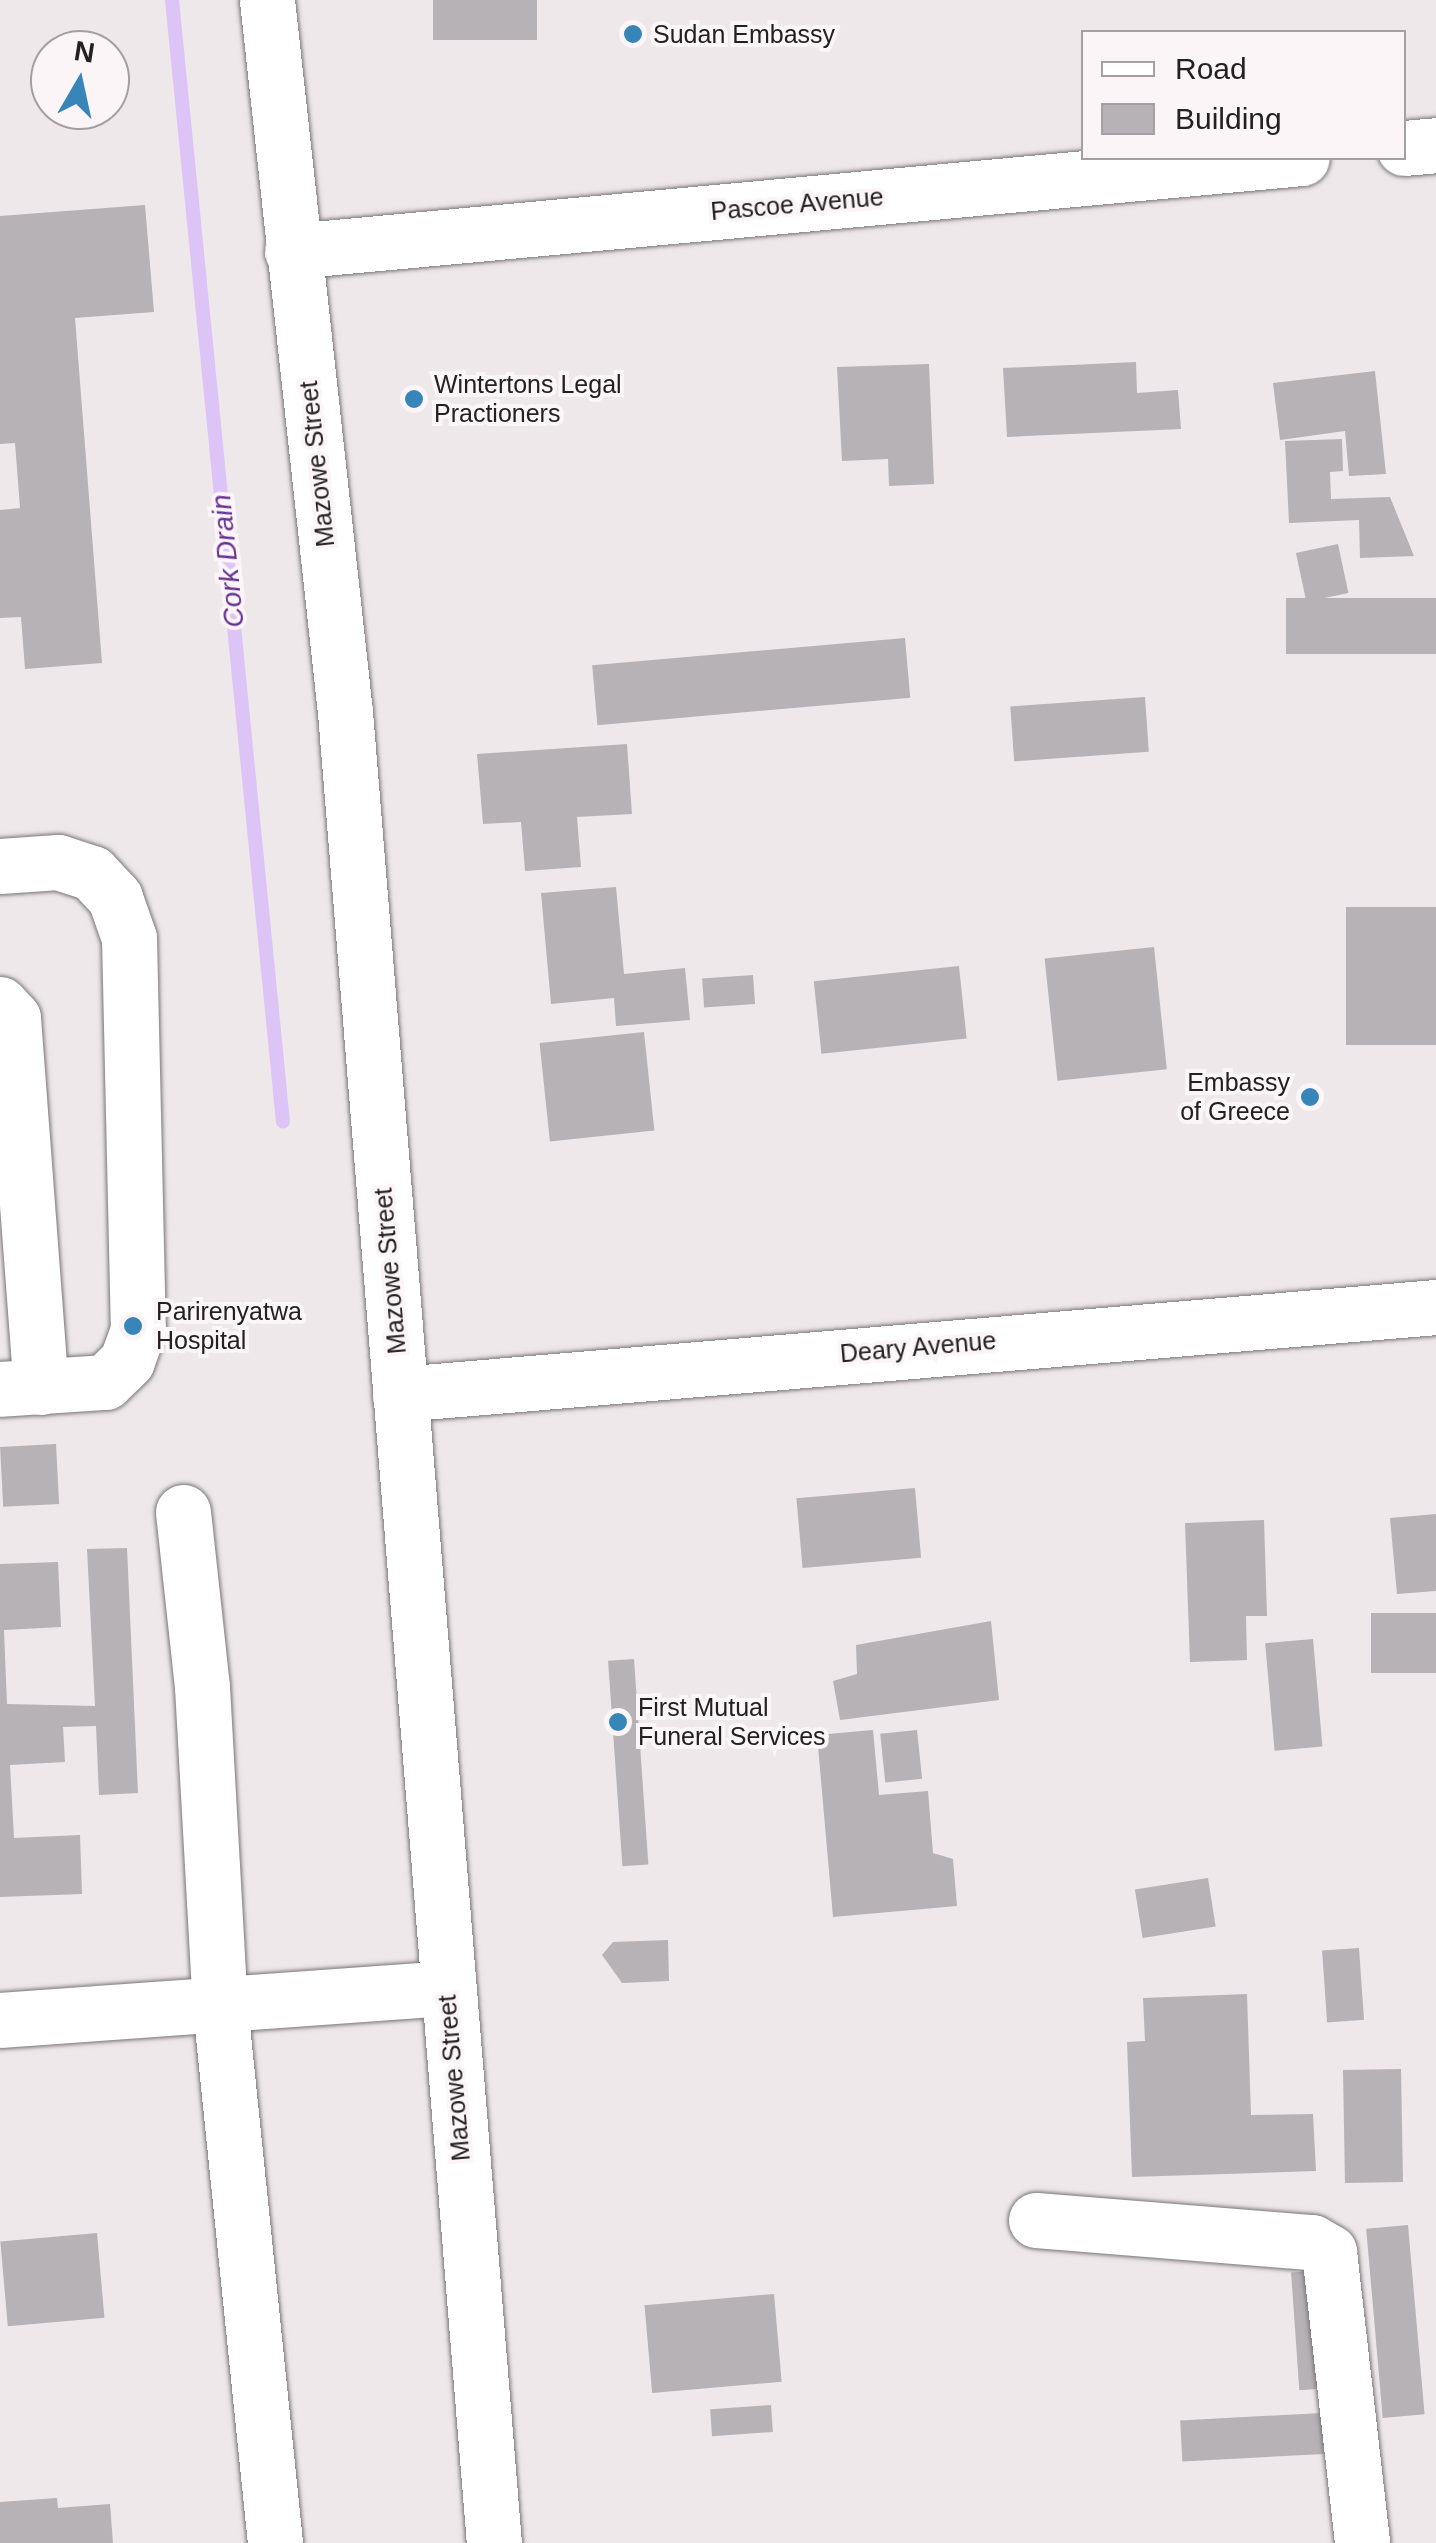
<!DOCTYPE html>
<style>
body{margin:0}
#map{position:relative;width:1436px;height:2543px;overflow:hidden;background:#eee8eb;font-family:Helvetica,sans-serif}
div>[style]{position:absolute}
.stream>*{height:14px;margin:-7px;padding:0 7px;transform-origin:7px;border-radius:7px;background:#dcc4f7}
.building>*{inset:0;background:#b6b2b6;transform-origin:0 0}
.roads{filter:drop-shadow(0 0 2px #7a7577) drop-shadow(0 0 2px #7a7577)}
.minor>*{height:55px;margin:-27.5px;padding:0 27.5px;transform-origin:27.5px;border-radius:27.5px;background:#fff}
.dots>*{width:28px;height:28px;translate:-50% -50%;box-sizing:border-box;border:5px solid #fbf5f8;border-radius:50%}
span{translate:-50% -50%;white-space:nowrap;text-align:center;line-height:1.15;-webkit-text-stroke:8px #fbf5f8;paint-order:stroke}
.poi-label{font-size:25px;color:#222020}
.left{translate:0 -50%;text-align:left}
.right{translate:-100% -50%;text-align:right}
.street-label{font-size:25px;color:#222020}
.water-label{font-size:28px;color:#663192;font-style:italic}
.legend{position:absolute;left:1081px;top:30px;width:325px;height:130px;box-sizing:border-box;background:#fbf5f8;border:2px solid #a4a0a2;margin:0;padding:12px 18px;list-style:none;font-size:30px;color:#222020}
.legend li{display:flex;align-items:center;gap:20px;height:50px}
.legend b{width:50px;border:2px solid #a4a0a2}
.north{position:absolute;left:30px;top:30px;width:100px;height:100px;box-sizing:border-box;background:#fbf5f8;border:2px solid #a4a0a2;border-radius:50%;rotate:9deg;font-size:28px;font-weight:700;line-height:40px;text-align:center;color:#222020}
.north::after{content:'';display:block;margin:auto;width:35px;height:45px;background:#3886b9;clip-path:polygon(50% 0,100% 100%,50% 72%,0 100%)}
</style>
<div id="map">
<div class="stream">
<i style="left:172px;top:0;width:1127px;rotate:84.35deg"></i>
</div>
<div class="building">
<i style="left:433px;top:0;width:104px;height:40px"></i>
<i style="clip-path:polygon(145px 205px,154px 312px,75px 318px,102px 663px,25px 669px,21px 617px,0 618px,0 510px,20px 508px,15px 443px,0 444px,0 216px)"></i>
<i style="clip-path:polygon(1136px 362px,1137px 393px,1178px 390px,1181px 429px,1007px 437px,1003px 368px)"></i>
<i style="clip-path:polygon(929px 364px,934px 484px,889px 486px,888px 459px,842px 461px,837px 367px)"></i>
<i style="clip-path:polygon(1375px 371px,1386px 474px,1349px 476px,1345px 431px,1280px 440px,1273px 383px)"></i>
<i style="clip-path:polygon(1342px 439px,1343px 471px,1330px 472px,1331px 499px,1390px 497px,1414px 556px,1360px 558px,1359px 520px,1289px 523px,1285px 441px)"></i>
<i style="left:1338px;top:544px;width:50px;height:43px;rotate:78deg"></i>
<i style="left:1436px;top:598px;width:56px;height:150px;rotate:90deg"></i>
<i style="left:905px;top:638px;width:60px;height:314px;rotate:85deg"></i>
<i style="left:1145px;top:697px;width:55px;height:135px;rotate:86deg"></i>
<i style="clip-path:polygon(627px 744px,632px 814px,577px 817px,581px 867px,525px 871px,521px 822px,483px 824px,477px 754px)"></i>
<i style="clip-path:polygon(616px 887px,624px 974px,685px 968px,690px 1020px,616px 1026px,614px 998px,551px 1004px,541px 893px)"></i>
<i style="left:1436px;top:907px;width:138px;height:90px;rotate:90deg"></i>
<i style="left:1154px;top:947px;width:123px;height:110px;rotate:84deg"></i>
<i style="left:959px;top:966px;width:73px;height:146px;rotate:84deg"></i>
<i style="left:753px;top:975px;width:29px;height:51px;rotate:86deg"></i>
<i style="left:644px;top:1032px;width:99px;height:105px;rotate:84deg"></i>
<i style="left:56px;top:1444px;width:60px;height:56px;rotate:87deg"></i>
<i style="left:915px;top:1488px;width:70px;height:119px;rotate:85deg"></i>
<i style="clip-path:polygon(1436px 1514px,1436px 1591px,1397px 1594px,1390px 1518px)"></i>
<i style="clip-path:polygon(1264px 1520px,1267px 1616px,1246px 1616px,1247px 1660px,1190px 1662px,1185px 1523px)"></i>
<i style="clip-path:polygon(127px 1548px,138px 1793px,99px 1795px,96px 1726px,63px 1727px,65px 1762px,10px 1765px,14px 1838px,80px 1835px,82px 1894px,0 1897px,0 1564px,58px 1562px,61px 1627px,4px 1630px,7px 1704px,95px 1706px,87px 1549px)"></i>
<i style="left:1436px;top:1613px;width:60px;height:65px;rotate:90deg"></i>
<i style="clip-path:polygon(991px 1621px,999px 1700px,840px 1720px,833px 1681px,857px 1674px,856px 1645px)"></i>
<i style="left:1313px;top:1639px;width:108px;height:48px;rotate:85deg"></i>
<i style="left:634px;top:1659px;width:206px;height:26px;rotate:86deg"></i>
<i style="clip-path:polygon(873px 1730px,879px 1795px,928px 1791px,933px 1853px,953px 1859px,957px 1906px,833px 1917px,817px 1735px)"></i>
<i style="left:917px;top:1730px;width:49px;height:37px;rotate:84deg"></i>
<i style="left:1208px;top:1878px;width:49px;height:74px;rotate:81deg"></i>
<i style="clip-path:polygon(668px 1940px,669px 1981px,622px 1983px,602px 1955px,613px 1942px)"></i>
<i style="left:1359px;top:1948px;width:72px;height:37px;rotate:86deg"></i>
<i style="clip-path:polygon(1247px 1994px,1251px 2115px,1313px 2114px,1316px 2171px,1132px 2177px,1127px 2042px,1145px 2041px,1143px 1998px)"></i>
<i style="left:1401px;top:2069px;width:113px;height:58px;rotate:89deg"></i>
<i style="left:1408px;top:2225px;width:190px;height:42px;rotate:85deg"></i>
<i style="left:97px;top:2233px;width:85px;height:97px;rotate:85deg"></i>
<i style="left:1326px;top:2270px;width:118px;height:35px;rotate:86deg"></i>
<i style="left:774px;top:2294px;width:88px;height:130px;rotate:85deg"></i>
<i style="left:771px;top:2405px;width:27px;height:61px;rotate:86deg"></i>
<i style="left:1322px;top:2413px;width:41px;height:142px;rotate:87deg"></i>
<i style="clip-path:polygon(57px 2498px,58px 2508px,110px 2504px,113px 2543px,0 2543px,0 2502px)"></i>
</div>
<div class="roads">
<div class="minor">
<i style="left:267px;top:0;width:716px;rotate:83.75deg"></i>
<i style="left:345px;top:712px;width:1837px;rotate:85.35deg"></i>
<i style="left:1404px;top:148px;width:32px;rotate:-5deg"></i>
<i style="left:292px;top:251px;width:1014px;rotate:-5.26deg"></i>
<i style="left:0;top:866px;width:58px;rotate:-3.9deg"></i>
<i style="left:58px;top:862px;width:36px;rotate:18deg"></i>
<i style="left:92px;top:873px;width:34px;rotate:47deg"></i>
<i style="left:115px;top:898px;width:42px;rotate:70.7deg"></i>
<i style="left:129px;top:938px;width:392px;rotate:88.7deg"></i>
<i style="left:138px;top:1330px;width:33px;rotate:110deg"></i>
<i style="left:127px;top:1361px;width:30px;rotate:136deg"></i>
<i style="left:105px;top:1382px;width:105px;rotate:176.2deg"></i>
<i style="left:0;top:1004px;width:19px;rotate:47deg"></i>
<i style="left:13px;top:1018px;width:370px;rotate:85.7deg"></i>
<i style="left:400px;top:1394px;width:1040px;rotate:-4.8deg"></i>
<i style="left:183px;top:1512px;width:176px;rotate:83.8deg"></i>
<i style="left:202px;top:1687px;width:321px;rotate:86.8deg"></i>
<i style="left:220px;top:2007px;width:539px;rotate:84.14deg"></i>
<i style="left:0;top:2020px;width:447px;rotate:-4.1deg"></i>
<i style="left:1036px;top:2220px;width:277px;rotate:4.6deg"></i>
<i style="left:1312px;top:2242px;width:20px;rotate:30deg"></i>
<i style="left:1329px;top:2252px;width:293px;rotate:83.5deg"></i>
</div>
</div>
<div class="dots">
<i style="left:633px;top:34px;background:#3886b9"></i>
<i style="left:414px;top:399px;background:#3886b9"></i>
<i style="left:1310px;top:1097px;background:#3886b9"></i>
<i style="left:133px;top:1326px;background:#3886b9"></i>
<i style="left:618px;top:1722px;background:#3886b9"></i>
</div>
<div class="poi-label">
<span class="left" style="left:653px;top:34px">Sudan Embassy</span>
<span class="left" style="left:434px;top:399px">Wintertons Legal<br>Practioners</span>
<span class="right" style="left:1290px;top:1097px">Embassy<br>of Greece</span>
<span class="left" style="left:156px;top:1326px">Parirenyatwa<br>Hospital</span>
<span class="left" style="left:638px;top:1722px">First Mutual<br>Funeral Services</span>
</div>
<div class="street-label">
<span style="left:797px;top:204px;rotate:-5deg">Pascoe Avenue</span>
<span style="left:317px;top:464px;rotate:-96deg">Mazowe Street</span>
<span style="left:390px;top:1271px;rotate:-95deg">Mazowe Street</span>
<span style="left:918px;top:1347px;rotate:-5deg">Deary Avenue</span>
<span style="left:454px;top:2078px;rotate:-95deg">Mazowe Street</span>
</div>
<div class="water-label">
<span style="left:228px;top:561px;rotate:-96deg">Cork Drain</span>
</div>
<ul class="legend">
<li><b style="height:12px;background:#fff"></b>Road</li>
<li><b style="height:28px;background:#b6b2b6"></b>Building</li>
</ul>
<div class="north">N</div>
</div>
